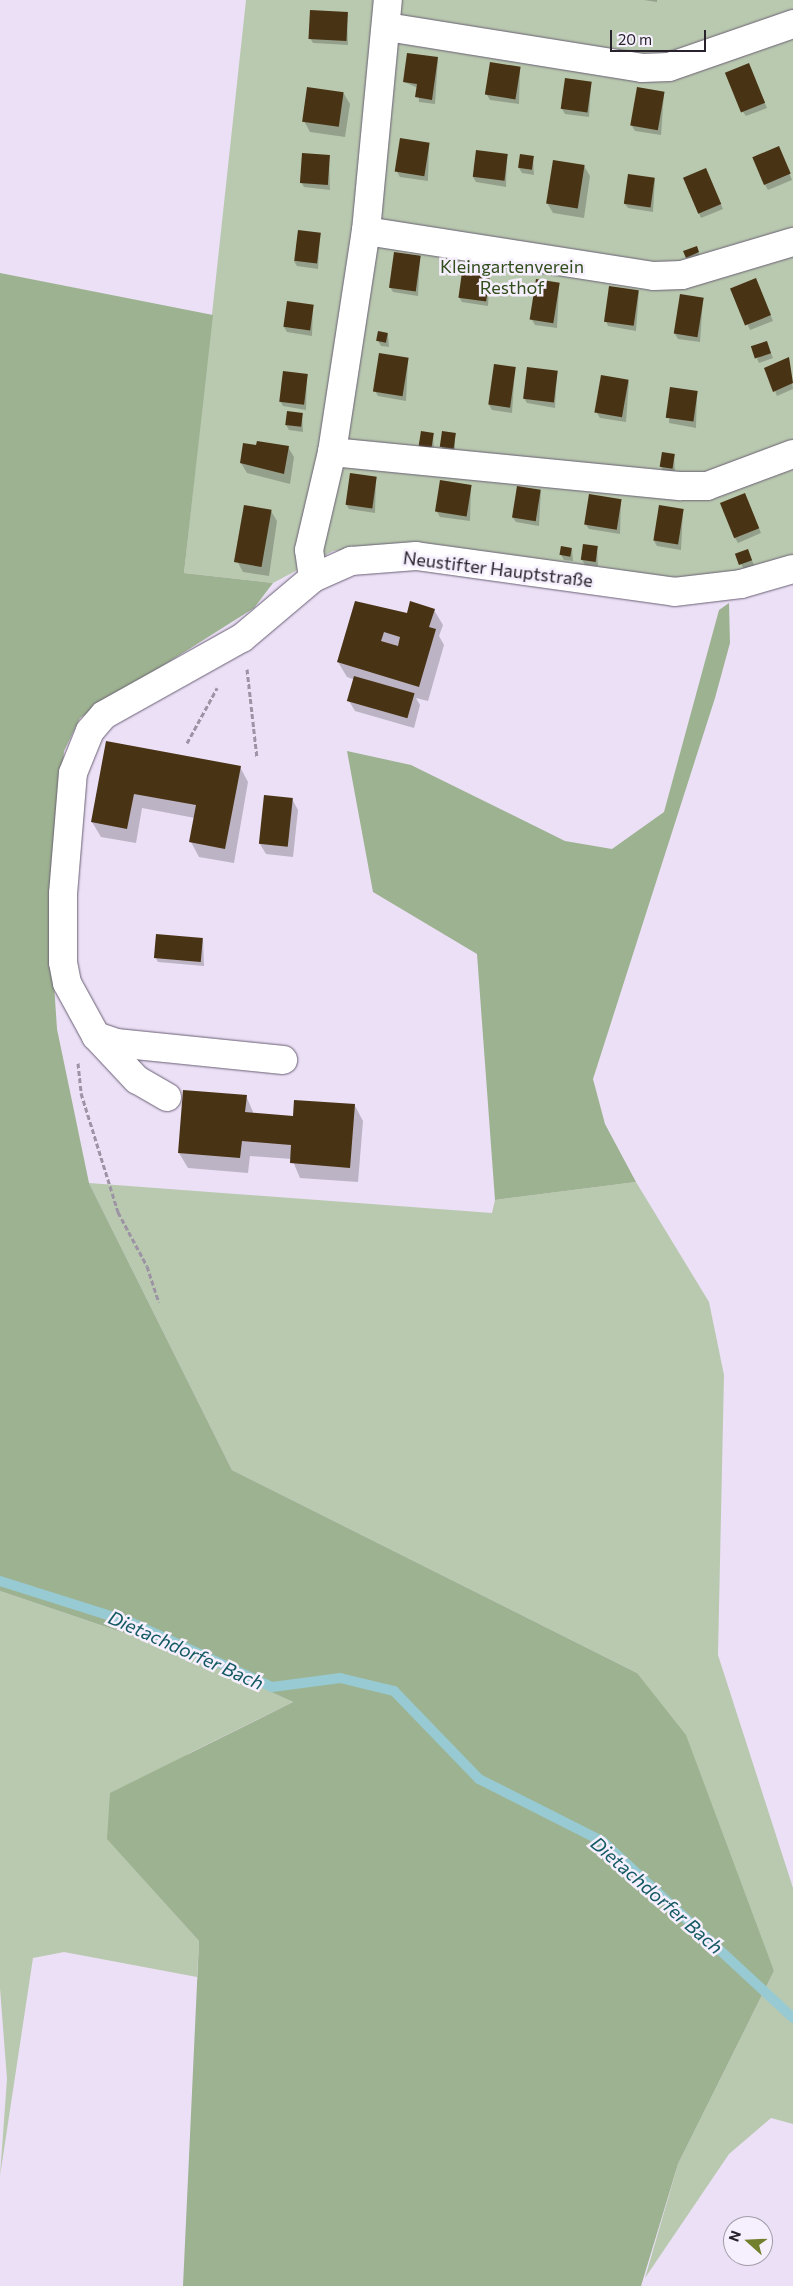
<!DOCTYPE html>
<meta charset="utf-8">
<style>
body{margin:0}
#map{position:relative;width:793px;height:2286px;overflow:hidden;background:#ebe0f6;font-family:Commissioner,sans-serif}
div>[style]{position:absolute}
.green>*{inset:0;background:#b9c9af}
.forest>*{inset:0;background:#9db290}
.shadow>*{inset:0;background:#0003}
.stream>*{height:10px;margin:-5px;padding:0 5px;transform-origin:5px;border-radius:5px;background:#97cad2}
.building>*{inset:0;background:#493315;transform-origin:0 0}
.path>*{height:3px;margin-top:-1.5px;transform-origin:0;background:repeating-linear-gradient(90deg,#9c94a4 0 5px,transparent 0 7.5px)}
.roads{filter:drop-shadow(0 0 1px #695f73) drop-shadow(0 0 1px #695f73)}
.minor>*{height:28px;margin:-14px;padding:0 14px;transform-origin:14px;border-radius:14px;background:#fff}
span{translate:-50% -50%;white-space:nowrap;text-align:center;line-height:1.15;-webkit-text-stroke:5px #f6effd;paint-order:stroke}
.park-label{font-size:18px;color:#304d1b}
.street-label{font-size:18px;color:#27222b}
.water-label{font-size:19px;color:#125962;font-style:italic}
.north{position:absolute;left:723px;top:2216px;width:50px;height:50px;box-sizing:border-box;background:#f6effd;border:1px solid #a39da9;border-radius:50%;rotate:290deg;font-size:14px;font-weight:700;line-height:20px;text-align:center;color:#27222b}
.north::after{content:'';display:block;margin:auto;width:18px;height:22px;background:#727f2d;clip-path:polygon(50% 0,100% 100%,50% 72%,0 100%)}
.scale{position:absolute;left:610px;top:30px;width:96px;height:22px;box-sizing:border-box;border:2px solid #27222b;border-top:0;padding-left:6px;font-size:15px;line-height:18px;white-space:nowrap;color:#27222b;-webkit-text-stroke:4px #f6effd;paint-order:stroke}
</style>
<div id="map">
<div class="green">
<i style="clip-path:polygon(246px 0,793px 0,793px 561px,682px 581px,397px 544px,333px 551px,273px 583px,184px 573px)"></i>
<i style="clip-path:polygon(636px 1182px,709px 1302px,724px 1375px,718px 1655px,793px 1888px,793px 2124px,771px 2118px,729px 2154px,645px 2278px,678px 2164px,774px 1971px,637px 1673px,232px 1470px,89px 1183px,492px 1213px,495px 1200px)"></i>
<i style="clip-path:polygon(0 1591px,192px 1656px,293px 1702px,188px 1754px,108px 1839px,199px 1941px,197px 1977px,64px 1952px,33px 1958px,0 2176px,7px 2079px,0 1988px)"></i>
</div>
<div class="forest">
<i style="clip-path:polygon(0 273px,213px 315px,184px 573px,273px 583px,254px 608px,80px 718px,64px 751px,50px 923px,57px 1029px,89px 1183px,232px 1470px,637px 1673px,686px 1735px,774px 1971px,678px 2164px,641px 2286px,183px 2286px,199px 1941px,107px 1839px,110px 1793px,293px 1702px,192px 1656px,0 1591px)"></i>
<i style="clip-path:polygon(729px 603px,730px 643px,715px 698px,593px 1079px,605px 1124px,636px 1182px,495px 1200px,477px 954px,373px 892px,347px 751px,411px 765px,565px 841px,612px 849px,664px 812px,719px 610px)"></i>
</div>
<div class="shadow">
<i style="clip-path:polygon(644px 0,657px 0,657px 2px)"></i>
<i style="clip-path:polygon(347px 14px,348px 45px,313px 43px,310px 38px)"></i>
<i style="clip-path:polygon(438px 58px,435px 104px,419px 102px,418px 88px,404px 82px)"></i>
<i style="clip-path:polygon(520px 68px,519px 104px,490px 100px,487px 95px)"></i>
<i style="clip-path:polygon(751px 69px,767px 108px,746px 116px,743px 112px)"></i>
<i style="clip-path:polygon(591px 83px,589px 117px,565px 114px,562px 109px)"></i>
<i style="clip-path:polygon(664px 93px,661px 135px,635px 131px,632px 126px)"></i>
<i style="clip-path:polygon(344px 94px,350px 104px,345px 137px,310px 132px,304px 121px)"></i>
<i style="clip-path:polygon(429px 144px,428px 181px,400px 177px,397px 172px)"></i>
<i style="clip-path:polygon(781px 152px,792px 180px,768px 190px,765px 185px)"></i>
<i style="clip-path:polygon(507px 155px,506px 187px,476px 182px,473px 177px)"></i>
<i style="clip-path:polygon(329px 156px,330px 190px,304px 187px,301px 182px)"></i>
<i style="clip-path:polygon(533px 158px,534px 175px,522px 173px,519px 168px)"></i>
<i style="clip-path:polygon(584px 166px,590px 176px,584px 218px,553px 213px,547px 203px)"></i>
<i style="clip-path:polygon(708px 174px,723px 209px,701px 218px,684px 178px)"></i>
<i style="clip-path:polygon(655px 179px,653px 212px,628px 208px,625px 204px)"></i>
<i style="clip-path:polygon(320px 235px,318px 269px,297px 266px,294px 261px)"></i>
<i style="clip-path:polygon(696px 248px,701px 257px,690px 262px,687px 257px)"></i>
<i style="clip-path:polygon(420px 258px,418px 296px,393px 292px,390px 287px)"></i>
<i style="clip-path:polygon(490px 270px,488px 306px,462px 302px,459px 297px)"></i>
<i style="clip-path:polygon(559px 284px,557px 328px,535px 325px,532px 320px)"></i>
<i style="clip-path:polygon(758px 284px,773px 321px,750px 330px,732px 289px)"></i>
<i style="clip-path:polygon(639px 291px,636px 331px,608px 326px,606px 321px)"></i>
<i style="clip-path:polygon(703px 299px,700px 342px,678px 339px,675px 334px)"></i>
<i style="clip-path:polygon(313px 306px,312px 336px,287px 332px,284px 327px)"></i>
<i style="clip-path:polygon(388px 334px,389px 347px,381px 346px,378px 341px)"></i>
<i style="clip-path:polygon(769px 348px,773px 358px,759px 363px,757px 359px)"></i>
<i style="clip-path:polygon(408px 359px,406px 401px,378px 396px,375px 391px)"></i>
<i style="clip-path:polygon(789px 359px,793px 389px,777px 396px,775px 391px)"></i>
<i style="clip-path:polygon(515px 368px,512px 413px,492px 410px,489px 405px)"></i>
<i style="clip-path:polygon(557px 373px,555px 408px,527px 403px,524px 398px)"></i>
<i style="clip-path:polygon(307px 375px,306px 410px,283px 406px,280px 401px)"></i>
<i style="clip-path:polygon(629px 381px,626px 422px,600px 418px,597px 413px)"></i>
<i style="clip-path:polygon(671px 388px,697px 392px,696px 428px,669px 423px)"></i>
<i style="clip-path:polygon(302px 415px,303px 432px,289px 430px,286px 425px)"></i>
<i style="clip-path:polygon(433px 434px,434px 452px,423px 451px,420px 446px)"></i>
<i style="clip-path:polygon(455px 434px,455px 453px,444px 451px,441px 446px)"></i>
<i style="clip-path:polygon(288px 447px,294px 457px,290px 484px,247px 473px,241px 463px)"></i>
<i style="clip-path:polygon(674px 455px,675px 473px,664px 472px,661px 467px)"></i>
<i style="clip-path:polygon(376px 478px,375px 513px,349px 509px,346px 504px)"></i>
<i style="clip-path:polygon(471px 486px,470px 521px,440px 517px,437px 512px)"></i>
<i style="clip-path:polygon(541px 491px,539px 526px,516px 522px,513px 518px)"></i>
<i style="clip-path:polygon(747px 499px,761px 533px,738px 543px,735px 538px)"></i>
<i style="clip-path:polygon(621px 500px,620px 534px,589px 529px,586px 525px)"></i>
<i style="clip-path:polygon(683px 510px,681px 550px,657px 546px,654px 541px)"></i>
<i style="clip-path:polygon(271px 511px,277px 521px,269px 576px,243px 572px,237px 561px)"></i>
<i style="clip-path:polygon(597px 547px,598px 566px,585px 565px,582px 560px)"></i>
<i style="clip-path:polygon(572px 549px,573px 561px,564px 560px,561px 555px)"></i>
<i style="clip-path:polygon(750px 556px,754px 565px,744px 569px,741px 564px)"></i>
<i style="clip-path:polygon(434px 610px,443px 625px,439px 636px,444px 645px,428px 701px,416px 698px,420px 705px,414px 728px,355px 711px,349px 701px,355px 680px,347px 677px,338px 662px,408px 614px)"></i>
<i style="clip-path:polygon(107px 743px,240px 767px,248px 782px,234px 863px,199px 857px,191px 842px,195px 818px,142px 808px,136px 843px,101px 837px,92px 822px)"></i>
<i style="clip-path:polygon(292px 799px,298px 810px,293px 857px,266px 854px,260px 844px)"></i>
<i style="clip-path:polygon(203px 939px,204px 966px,158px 962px,155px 957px)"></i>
<i style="clip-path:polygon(246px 1096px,254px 1114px,294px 1117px,355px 1106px,363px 1121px,358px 1182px,300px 1178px,292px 1159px,250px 1156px,248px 1173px,188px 1168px,179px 1153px)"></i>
</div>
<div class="stream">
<i style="left:0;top:1581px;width:136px;rotate:17.5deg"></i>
<i style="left:130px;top:1622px;width:156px;rotate:24.6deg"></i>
<i style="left:272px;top:1687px;width:69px;rotate:-7.5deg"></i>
<i style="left:340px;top:1678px;width:56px;rotate:13.5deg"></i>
<i style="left:394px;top:1691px;width:122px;rotate:46deg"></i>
<i style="left:479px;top:1779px;width:138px;rotate:26.8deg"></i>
<i style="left:602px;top:1841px;width:260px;rotate:42.8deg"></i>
</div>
<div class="building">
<i style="left:310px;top:10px;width:38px;height:29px;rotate:3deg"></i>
<i style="clip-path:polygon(407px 53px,438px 57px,432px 100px,415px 97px,417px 84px,403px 82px)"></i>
<i style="left:490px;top:62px;width:31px;height:33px;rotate:9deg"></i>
<i style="left:749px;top:63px;width:43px;height:26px;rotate:68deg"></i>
<i style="left:565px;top:78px;width:27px;height:31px;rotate:8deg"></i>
<i style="left:307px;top:87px;width:37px;height:35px;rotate:8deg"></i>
<i style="left:637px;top:87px;width:28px;height:39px;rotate:10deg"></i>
<i style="left:400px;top:138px;width:30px;height:34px;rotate:9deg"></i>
<i style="left:779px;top:146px;width:30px;height:29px;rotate:67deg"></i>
<i style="left:476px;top:150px;width:32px;height:27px;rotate:7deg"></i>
<i style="left:302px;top:153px;width:28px;height:30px;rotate:4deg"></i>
<i style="left:520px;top:154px;width:14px;height:14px;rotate:8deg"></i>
<i style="left:553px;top:160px;width:32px;height:44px;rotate:9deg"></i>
<i style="left:706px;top:168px;width:39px;height:25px;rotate:67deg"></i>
<i style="left:628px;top:174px;width:27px;height:30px;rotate:8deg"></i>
<i style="left:298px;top:230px;width:23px;height:31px;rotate:7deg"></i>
<i style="clip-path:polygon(697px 246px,699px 252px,686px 258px,683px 251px)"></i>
<i style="left:394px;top:252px;width:27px;height:36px;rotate:8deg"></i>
<i style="left:463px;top:265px;width:28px;height:33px;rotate:8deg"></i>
<i style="left:756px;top:278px;width:40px;height:28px;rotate:68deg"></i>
<i style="left:536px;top:279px;width:24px;height:41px;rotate:9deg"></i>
<i style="left:609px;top:286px;width:30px;height:36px;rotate:8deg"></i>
<i style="left:680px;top:294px;width:24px;height:40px;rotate:9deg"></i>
<i style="left:287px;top:301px;width:27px;height:26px;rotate:8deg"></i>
<i style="left:378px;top:331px;width:10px;height:10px;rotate:11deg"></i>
<i style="left:767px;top:341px;width:13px;height:17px;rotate:72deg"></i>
<i style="left:379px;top:353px;width:30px;height:39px;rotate:9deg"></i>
<i style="clip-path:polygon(789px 357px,793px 383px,773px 392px,764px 368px)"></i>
<i style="left:494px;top:364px;width:22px;height:41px;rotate:8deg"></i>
<i style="left:527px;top:367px;width:31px;height:32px;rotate:7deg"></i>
<i style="left:283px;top:371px;width:25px;height:31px;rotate:7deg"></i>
<i style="left:601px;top:375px;width:28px;height:38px;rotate:10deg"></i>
<i style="left:670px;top:387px;width:28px;height:31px;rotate:8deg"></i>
<i style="left:287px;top:411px;width:16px;height:14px;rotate:7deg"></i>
<i style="left:421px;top:431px;width:13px;height:15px;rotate:9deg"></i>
<i style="left:442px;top:431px;width:14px;height:16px;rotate:8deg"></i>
<i style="clip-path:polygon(257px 441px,289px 446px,284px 474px,240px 463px,243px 443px,256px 445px)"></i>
<i style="left:662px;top:452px;width:13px;height:15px;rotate:9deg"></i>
<i style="left:350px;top:473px;width:27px;height:32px;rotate:8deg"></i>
<i style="left:440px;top:480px;width:32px;height:32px;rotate:9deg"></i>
<i style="left:517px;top:486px;width:24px;height:32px;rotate:9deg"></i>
<i style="left:745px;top:493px;width:38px;height:27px;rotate:68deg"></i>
<i style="left:589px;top:494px;width:33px;height:31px;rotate:9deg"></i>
<i style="left:244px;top:505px;width:28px;height:58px;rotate:10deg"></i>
<i style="left:659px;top:505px;width:25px;height:36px;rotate:9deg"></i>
<i style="left:583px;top:544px;width:15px;height:16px;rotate:8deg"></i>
<i style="left:561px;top:546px;width:11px;height:9px;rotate:10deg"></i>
<i style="left:748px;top:549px;width:12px;height:14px;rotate:70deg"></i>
<i style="clip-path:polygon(evenodd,355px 601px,407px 613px,410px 601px,435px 609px,429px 627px,436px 629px,419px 687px,337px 662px,355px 601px,384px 632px,400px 637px,398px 646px,381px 641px,384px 632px)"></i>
<i style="left:354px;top:676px;width:63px;height:26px;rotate:16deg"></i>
<i style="clip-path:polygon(106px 741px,241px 766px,225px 849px,189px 842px,196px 805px,134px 794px,127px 829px,91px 822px)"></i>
<i style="left:264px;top:795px;width:29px;height:49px;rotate:6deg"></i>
<i style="left:156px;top:934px;width:47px;height:24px;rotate:5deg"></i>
<i style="clip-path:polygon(183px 1090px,247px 1095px,245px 1112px,293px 1116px,294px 1100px,355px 1104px,350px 1168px,290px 1163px,291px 1145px,242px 1141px,240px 1158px,178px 1153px)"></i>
</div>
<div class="path">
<i style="left:247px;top:669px;width:90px;rotate:83.6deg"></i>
<i style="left:187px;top:743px;width:63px;rotate:-61.4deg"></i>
<i style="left:78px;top:1063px;width:30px;rotate:84deg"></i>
<i style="left:81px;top:1093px;width:125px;rotate:72.7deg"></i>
<i style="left:118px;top:1212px;width:61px;rotate:61.8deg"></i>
<i style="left:147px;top:1266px;width:38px;rotate:72deg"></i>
</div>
<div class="roads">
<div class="minor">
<i style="left:387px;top:27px;width:258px;rotate:9.1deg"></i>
<i style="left:642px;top:68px;width:27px;rotate:-2deg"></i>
<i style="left:669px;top:67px;width:131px;rotate:-19.1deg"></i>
<i style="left:366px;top:231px;width:291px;rotate:8.9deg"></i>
<i style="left:654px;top:276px;width:28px;rotate:-2deg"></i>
<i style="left:682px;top:275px;width:116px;rotate:-16.6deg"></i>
<i style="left:332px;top:452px;width:351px;rotate:5.6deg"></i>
<i style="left:681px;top:486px;width:26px"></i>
<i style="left:707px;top:486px;width:92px;rotate:-20.4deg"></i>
<i style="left:313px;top:578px;width:28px;rotate:-98deg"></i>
<i style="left:309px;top:550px;width:101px;rotate:-76.8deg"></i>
<i style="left:332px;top:452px;width:224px;rotate:-81.3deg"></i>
<i style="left:366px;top:231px;width:232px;rotate:-84.6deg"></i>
<i style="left:96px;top:1036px;width:21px;rotate:19deg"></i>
<i style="left:116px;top:1043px;width:168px;rotate:5.8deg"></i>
<i style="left:167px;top:1097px;width:34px;rotate:-150deg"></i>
<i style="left:137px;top:1080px;width:60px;rotate:-133deg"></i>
<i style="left:96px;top:1036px;width:60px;rotate:-118.7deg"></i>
<i style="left:67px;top:983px;width:21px;rotate:-101deg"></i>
<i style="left:63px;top:962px;width:68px;rotate:-90deg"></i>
<i style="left:63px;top:894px;width:121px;rotate:-85.3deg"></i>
<i style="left:73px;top:773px;width:45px;rotate:-68deg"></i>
<i style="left:90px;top:731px;width:21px;rotate:-49deg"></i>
<i style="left:104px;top:715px;width:158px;rotate:-29.2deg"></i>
<i style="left:242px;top:638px;width:93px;rotate:-40.2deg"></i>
<i style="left:313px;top:578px;width:42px;rotate:-24.1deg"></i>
<i style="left:351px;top:561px;width:65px;rotate:-4.4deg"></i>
<i style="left:416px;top:556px;width:260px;rotate:7.9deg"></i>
<i style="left:674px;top:592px;width:67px;rotate:-6.8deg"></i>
<i style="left:741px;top:584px;width:54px;rotate:-16.1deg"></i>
</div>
</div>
<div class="park-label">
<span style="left:512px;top:277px">Kleingartenverein<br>Resthof</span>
</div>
<div class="street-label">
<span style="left:498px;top:569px;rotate:7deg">Neustifter Hauptstraße</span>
</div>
<div class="water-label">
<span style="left:186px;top:1650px;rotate:24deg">Dietachdorfer Bach</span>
<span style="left:657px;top:1895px;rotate:41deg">Dietachdorfer Bach</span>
</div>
<div class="north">N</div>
<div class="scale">20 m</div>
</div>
